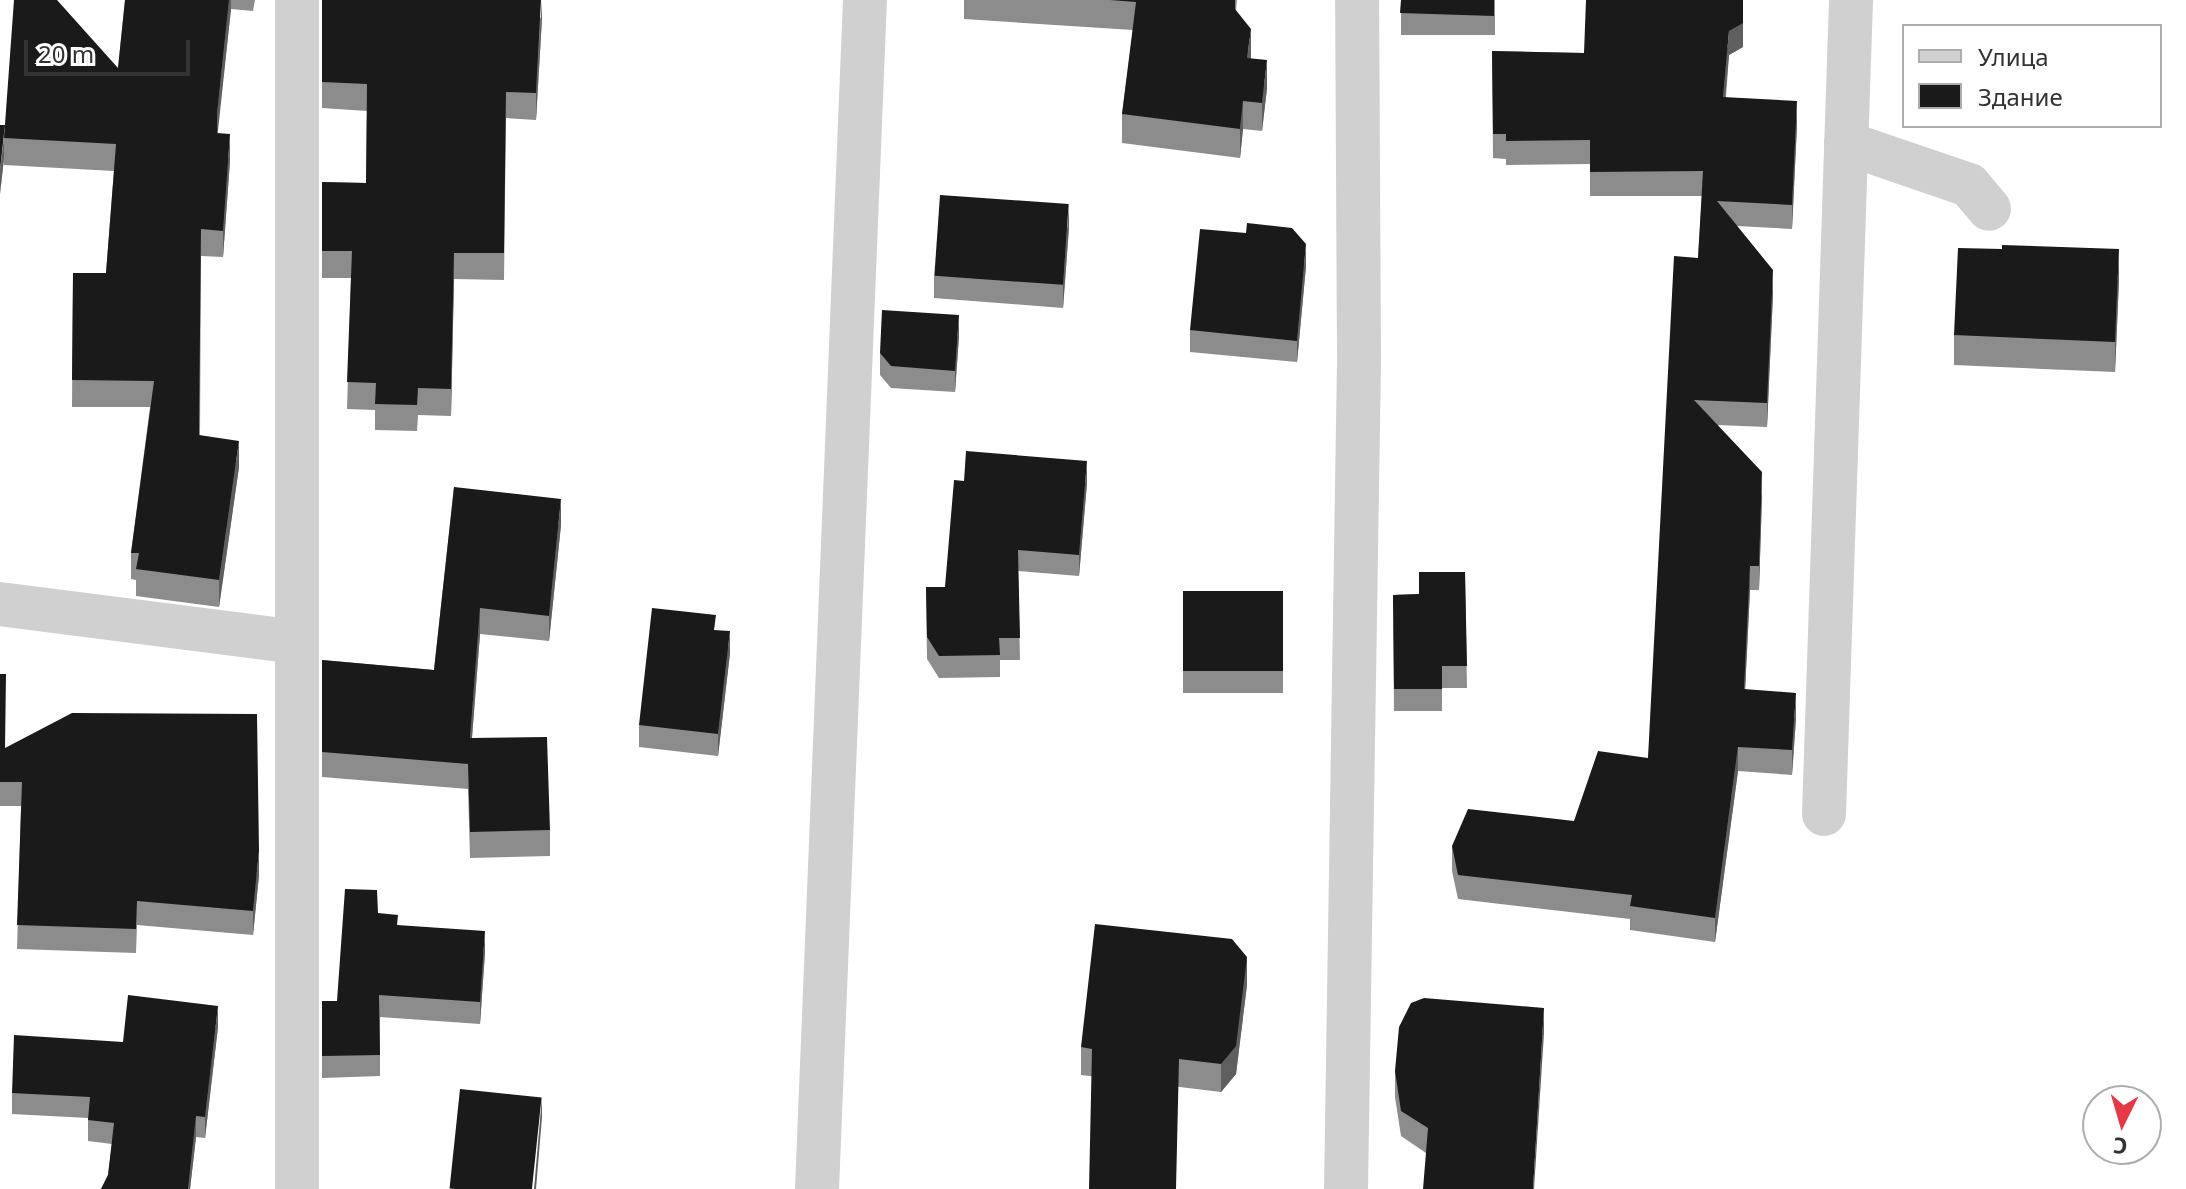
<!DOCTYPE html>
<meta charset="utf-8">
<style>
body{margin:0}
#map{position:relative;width:2186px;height:1189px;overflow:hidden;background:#fff;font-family:"Noto Sans",sans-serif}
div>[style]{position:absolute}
.minor>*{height:44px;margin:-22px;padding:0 22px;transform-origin:22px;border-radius:22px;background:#d0d0d0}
.wall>*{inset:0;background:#8c8c8c;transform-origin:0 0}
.shaded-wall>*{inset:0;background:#5f5f5f}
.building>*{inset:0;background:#1a1a1a;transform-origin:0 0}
span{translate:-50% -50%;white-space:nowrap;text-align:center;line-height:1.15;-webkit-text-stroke:8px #fff;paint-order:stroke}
.legend{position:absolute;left:1902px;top:24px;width:260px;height:104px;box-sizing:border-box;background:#fff;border:2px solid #adadad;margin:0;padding:10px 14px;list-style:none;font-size:24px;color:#333}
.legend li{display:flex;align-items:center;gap:16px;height:40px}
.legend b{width:40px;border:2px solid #adadad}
.north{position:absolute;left:2082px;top:1085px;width:80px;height:80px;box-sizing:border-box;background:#fff;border:2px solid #adadad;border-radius:50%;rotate:185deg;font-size:22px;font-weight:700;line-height:32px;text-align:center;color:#333}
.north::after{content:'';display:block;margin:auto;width:28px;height:36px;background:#e63946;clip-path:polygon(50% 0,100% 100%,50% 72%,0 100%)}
.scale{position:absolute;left:24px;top:40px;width:166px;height:36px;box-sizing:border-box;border:4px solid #333;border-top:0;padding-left:10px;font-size:24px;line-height:28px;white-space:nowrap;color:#333;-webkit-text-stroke:6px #fff;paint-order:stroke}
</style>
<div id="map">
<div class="minor">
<i style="left:1846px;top:143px;width:130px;rotate:18.9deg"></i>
<i style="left:1969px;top:185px;width:31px;rotate:50deg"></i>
<i style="left:0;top:604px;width:297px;rotate:7.3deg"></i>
<i style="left:1824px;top:814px;width:814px;rotate:-88.1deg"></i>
<i style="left:297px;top:1189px;width:1189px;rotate:-90deg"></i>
<i style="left:817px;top:1189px;width:1190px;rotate:-87.69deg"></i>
<i style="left:1346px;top:1189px;width:831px;rotate:-89.1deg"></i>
<i style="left:1359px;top:358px;width:358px;rotate:-90.3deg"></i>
</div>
<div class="wall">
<i style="clip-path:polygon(125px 0,255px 0,253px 11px,231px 9px,217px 133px,230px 161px,223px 257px,201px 256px,200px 435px,239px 467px,219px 607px,136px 596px,136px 580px,131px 579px,131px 553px,150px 407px,72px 407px,73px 273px,106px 273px,114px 171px,4px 165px,4px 158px,0 194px,5px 125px,118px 68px)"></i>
<i style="clip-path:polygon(322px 0,542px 18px,536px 120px,506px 118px,504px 280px,454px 279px,451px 416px,418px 415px,417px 431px,375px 430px,375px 410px,347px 409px,351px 278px,322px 278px,322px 182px,366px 183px,367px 111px,322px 108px)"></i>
<i style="clip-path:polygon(964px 0,1237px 0,1236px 11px,1251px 58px,1267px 88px,1262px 131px,1243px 129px,1240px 158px,1122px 143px,1122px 114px,1133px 30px,964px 19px)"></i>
<i style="left:1401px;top:0;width:94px;height:35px"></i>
<i style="clip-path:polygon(1743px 47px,1729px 55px,1726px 97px,1797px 125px,1792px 229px,1737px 226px,1773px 294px,1767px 427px,1718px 425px,1762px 496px,1759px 590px,1750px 590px,1745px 689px,1796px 718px,1792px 775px,1738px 771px,1715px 942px,1630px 930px,1630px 919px,1458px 899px,1452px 871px,1452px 846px,1574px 821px,1648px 758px,1698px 258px,1702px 196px,1590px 196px,1590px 164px,1506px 165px,1506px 159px,1493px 158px,1492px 51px,1584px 53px)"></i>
<i style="clip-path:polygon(1069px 227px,1063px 308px,934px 298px,934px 276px)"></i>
<i style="clip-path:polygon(2002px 249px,2119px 280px,2115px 372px,1954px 365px,1954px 335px)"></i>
<i style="clip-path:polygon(1306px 266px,1297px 362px,1190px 352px,1190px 330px)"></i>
<i style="clip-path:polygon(959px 336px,955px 392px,891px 388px,880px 375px,880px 353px)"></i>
<i style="clip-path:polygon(1087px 483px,1079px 576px,1018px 571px,1020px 660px,1000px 660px,1000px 677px,939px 678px,927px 659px,926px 587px,945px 587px)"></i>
<i style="clip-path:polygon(454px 487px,561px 525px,549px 641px,480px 634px,472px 738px,550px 830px,550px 856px,470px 858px,468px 789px,322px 777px,322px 660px,434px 670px)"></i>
<i style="clip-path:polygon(1465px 572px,1467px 688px,1442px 688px,1442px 711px,1394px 711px,1393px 595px,1419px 594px)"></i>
<i style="left:1183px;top:591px;width:100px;height:102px"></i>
<i style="clip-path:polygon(716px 630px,730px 653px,718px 756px,639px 747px,639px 725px)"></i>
<i style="clip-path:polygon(0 674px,5px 748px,259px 875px,253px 935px,137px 925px,136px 953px,17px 949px,21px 806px,0 806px)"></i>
<i style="clip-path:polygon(378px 913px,398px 925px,485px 952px,480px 1024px,380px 1017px,380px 1076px,322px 1078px,322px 1001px,337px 1001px)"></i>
<i style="clip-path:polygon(1247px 985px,1236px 1074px,1221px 1092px,1081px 1075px,1081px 1047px)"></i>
<i style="clip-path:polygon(218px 1027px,205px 1138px,196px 1137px,190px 1189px,101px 1189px,108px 1175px,112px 1144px,88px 1141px,88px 1118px,12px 1114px,12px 1093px,123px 1042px)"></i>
<i style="clip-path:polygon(1544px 1033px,1426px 1153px,1401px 1136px,1395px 1097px,1395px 1071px)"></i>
</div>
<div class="shaded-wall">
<i style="clip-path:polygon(229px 0,231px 0,231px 9px,217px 140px,217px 114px)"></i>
<i style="clip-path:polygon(542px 0,542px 18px,536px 120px,536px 93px)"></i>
<i style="clip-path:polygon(1743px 0,1743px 47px,1729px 55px,1723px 122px,1723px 97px,1729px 31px)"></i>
<i style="clip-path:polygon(1251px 29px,1251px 57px,1247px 86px,1247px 58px)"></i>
<i style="clip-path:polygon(1267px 60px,1267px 88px,1262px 131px,1262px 103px)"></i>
<i style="clip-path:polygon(1243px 101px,1243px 129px,1240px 158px,1240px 129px)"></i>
<i style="clip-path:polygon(1797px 101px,1797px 125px,1792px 229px,1792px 205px)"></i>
<i style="clip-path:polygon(230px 134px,230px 161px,223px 257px,223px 231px)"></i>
<i style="clip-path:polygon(4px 138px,4px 158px,0 194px,0 170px)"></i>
<i style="clip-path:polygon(1069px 205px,1069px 227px,1063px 308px,1063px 286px)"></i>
<i style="clip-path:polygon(1306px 244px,1306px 266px,1297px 362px,1297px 341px)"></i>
<i style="clip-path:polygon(2119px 249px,2119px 280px,2115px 372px,2115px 342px)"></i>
<i style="clip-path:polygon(454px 253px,454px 279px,451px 416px,451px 389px)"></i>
<i style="clip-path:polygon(1773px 270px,1773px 294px,1767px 427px,1767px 403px)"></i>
<i style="clip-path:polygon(959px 315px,959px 336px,955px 392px,955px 371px)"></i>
<i style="clip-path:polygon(239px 441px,239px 467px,219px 607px,219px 580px)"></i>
<i style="clip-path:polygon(1087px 461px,1087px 483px,1079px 576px,1079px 555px)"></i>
<i style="clip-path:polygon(1762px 472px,1762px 496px,1759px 590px,1759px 566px)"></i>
<i style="clip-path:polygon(561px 499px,561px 525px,549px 641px,549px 616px)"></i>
<i style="clip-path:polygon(1750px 566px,1750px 590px,1744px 713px,1744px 689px)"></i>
<i style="clip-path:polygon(480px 608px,480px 634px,470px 763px,470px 738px)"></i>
<i style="clip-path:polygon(730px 631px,730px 653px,718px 756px,718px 734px)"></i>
<i style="clip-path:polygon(1796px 693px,1796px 718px,1792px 775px,1792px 750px)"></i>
<i style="clip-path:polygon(1738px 747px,1738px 771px,1715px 942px,1715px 918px)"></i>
<i style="clip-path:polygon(259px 851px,259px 875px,253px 935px,253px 911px)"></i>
<i style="clip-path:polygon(485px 931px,485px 952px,480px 1024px,480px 1002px)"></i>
<i style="clip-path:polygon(1247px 957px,1247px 985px,1236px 1074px,1221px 1092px,1221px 1064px)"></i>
<i style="clip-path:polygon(218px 1006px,218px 1027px,205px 1138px,205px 1117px)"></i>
<i style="clip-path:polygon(1544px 1008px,1544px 1033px,1534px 1189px,1533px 1189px)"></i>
<i style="clip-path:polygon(542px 1097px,542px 1117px,536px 1189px,534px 1189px)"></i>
<i style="clip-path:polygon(196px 1116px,196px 1137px,190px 1189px,188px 1189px)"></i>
</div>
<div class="building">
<i style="clip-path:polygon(14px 0,57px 0,118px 68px,125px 0,229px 0,217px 114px,217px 133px,230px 134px,223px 231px,201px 229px,199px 435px,239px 441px,219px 580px,136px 569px,139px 553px,131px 553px,154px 381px,72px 380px,73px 273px,106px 273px,116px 144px,4px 138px)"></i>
<i style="clip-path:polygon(322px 0,541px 0,536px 93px,506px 92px,504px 253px,454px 253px,451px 389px,418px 388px,417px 405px,375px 404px,376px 383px,347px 382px,352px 251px,322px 251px,322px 182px,366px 183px,367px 84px,322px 82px)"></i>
<i style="clip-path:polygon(1110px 0,1235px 0,1235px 9px,1251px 29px,1247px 58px,1267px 60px,1262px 103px,1243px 101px,1240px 129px,1122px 114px,1136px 2px)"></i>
<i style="clip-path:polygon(1401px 0,1494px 0,1494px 16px,1400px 13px)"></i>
<i style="clip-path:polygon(1586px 0,1743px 0,1743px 23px,1729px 31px,1723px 97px,1797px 101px,1792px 205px,1717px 201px,1773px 270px,1767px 403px,1694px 400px,1762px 472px,1759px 566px,1750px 566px,1744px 689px,1796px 693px,1792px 750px,1738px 747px,1715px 918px,1630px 906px,1632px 895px,1458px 875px,1452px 846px,1468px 809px,1574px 821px,1598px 751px,1648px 758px,1674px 256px,1698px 258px,1703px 171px,1590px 172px,1590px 140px,1506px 141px,1506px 134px,1493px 134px,1492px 51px,1584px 53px)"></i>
<i style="clip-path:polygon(0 125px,5px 125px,0 170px)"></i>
<i style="left:940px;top:195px;width:129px;height:81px;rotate:4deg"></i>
<i style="clip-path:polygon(1247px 223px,1292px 228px,1306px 244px,1297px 341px,1190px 330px,1200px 229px,1246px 233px)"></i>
<i style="clip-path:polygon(2002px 245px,2119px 249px,2115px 342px,1954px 335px,1958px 248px,2002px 249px)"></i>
<i style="clip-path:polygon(882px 310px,959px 315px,955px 371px,891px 366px,880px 353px)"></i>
<i style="clip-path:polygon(966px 451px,1087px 461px,1079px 555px,1018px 550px,1020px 638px,999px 638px,1000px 655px,939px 656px,927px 637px,926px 587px,945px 587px,954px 480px,964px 481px)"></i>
<i style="clip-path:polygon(454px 487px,561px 499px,549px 616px,480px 608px,470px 738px,547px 737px,550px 830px,470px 832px,468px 764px,322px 752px,322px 660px,434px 670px)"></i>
<i style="clip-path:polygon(1419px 572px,1465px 572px,1467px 666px,1442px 666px,1442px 689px,1394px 689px,1393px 595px,1419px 594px)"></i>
<i style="left:1183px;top:591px;width:100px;height:80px"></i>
<i style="clip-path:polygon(652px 608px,716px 615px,714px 630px,730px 631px,718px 734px,639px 725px)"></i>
<i style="clip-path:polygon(0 674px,6px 674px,5px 748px,72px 713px,257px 714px,259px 851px,253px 911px,137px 901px,136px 929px,17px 925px,22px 782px,0 782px)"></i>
<i style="clip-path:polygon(345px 889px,377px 890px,378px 913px,398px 915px,397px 925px,485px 931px,480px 1002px,379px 995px,380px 1055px,322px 1056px,322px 1001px,337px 1001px)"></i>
<i style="clip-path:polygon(1095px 924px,1232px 939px,1247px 957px,1236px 1046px,1221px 1064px,1179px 1059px,1176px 1189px,1089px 1189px,1092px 1049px,1081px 1047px)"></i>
<i style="clip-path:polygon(128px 995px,218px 1006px,205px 1117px,196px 1116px,188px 1189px,101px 1189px,108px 1175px,114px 1123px,88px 1120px,90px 1097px,12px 1093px,14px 1035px,123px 1042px)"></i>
<i style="clip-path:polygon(1424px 998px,1544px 1008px,1533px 1189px,1423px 1189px,1428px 1128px,1401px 1111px,1395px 1071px,1399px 1027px,1411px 1003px)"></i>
<i style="left:460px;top:1089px;width:82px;height:100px;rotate:6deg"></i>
</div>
<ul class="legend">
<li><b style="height:10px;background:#d0d0d0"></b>Улица</li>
<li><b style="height:22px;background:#1a1a1a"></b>Здание</li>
</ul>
<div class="north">С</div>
<div class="scale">20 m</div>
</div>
